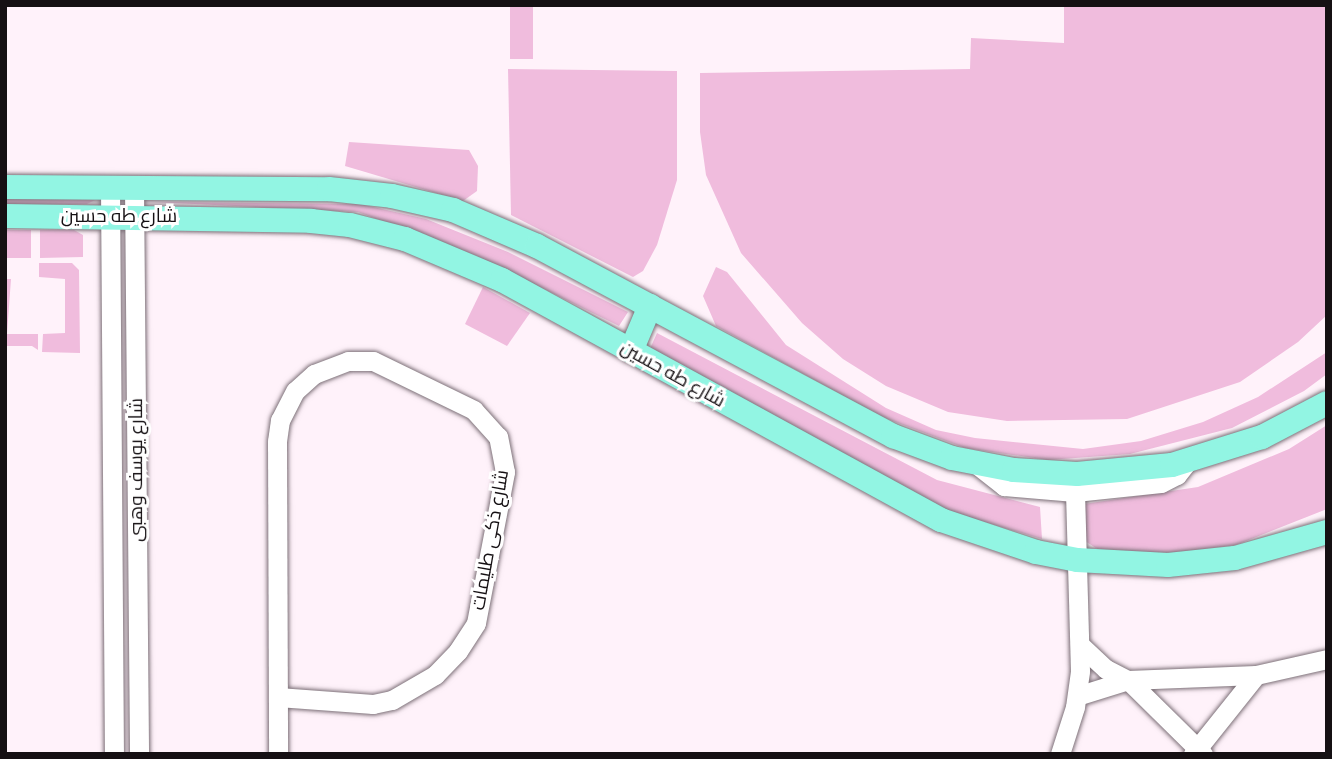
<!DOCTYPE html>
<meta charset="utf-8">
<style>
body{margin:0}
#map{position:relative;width:1332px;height:759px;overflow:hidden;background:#fff2fa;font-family:"Archivo Narrow",Cairo,sans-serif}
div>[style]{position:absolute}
.green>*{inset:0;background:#f0bcdd;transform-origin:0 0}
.roads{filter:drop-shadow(0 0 2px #7d7078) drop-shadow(0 0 2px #7d7078)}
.minor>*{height:19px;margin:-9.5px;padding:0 9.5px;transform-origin:9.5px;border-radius:9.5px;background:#fff}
.major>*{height:24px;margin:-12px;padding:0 12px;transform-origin:12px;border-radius:12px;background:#92f5e3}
span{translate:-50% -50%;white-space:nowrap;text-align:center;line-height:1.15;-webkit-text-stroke:6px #fff;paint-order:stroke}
.street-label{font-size:19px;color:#151013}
.frame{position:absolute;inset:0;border:7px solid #151013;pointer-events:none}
</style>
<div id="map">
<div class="green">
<i style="left:510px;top:5px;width:23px;height:54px"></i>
<i style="clip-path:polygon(1064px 5px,1327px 5px,1327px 315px,1298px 342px,1240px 382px,1127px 419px,1007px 421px,948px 412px,886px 386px,843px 359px,802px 323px,741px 253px,706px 175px,700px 132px,700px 73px,970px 69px,971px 38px,1064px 43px)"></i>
<i style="clip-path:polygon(508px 69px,677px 71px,677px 180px,657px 245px,643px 271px,633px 277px,511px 215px)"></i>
<i style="clip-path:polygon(349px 142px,469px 150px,478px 166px,477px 191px,463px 201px,345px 166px)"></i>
<i style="clip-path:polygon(5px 195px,95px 200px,87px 204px,5px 204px)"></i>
<i style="clip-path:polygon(154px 202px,360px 204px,426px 219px,508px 252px,628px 312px,619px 326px,477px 256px,358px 212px)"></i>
<i style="left:7px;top:230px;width:24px;height:28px"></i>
<i style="clip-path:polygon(40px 230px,74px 230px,83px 235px,83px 257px,40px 258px)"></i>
<i style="clip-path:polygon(39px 263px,72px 263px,79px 270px,80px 353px,42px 352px,43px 334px,65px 333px,65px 279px,39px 277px)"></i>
<i style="clip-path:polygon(716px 267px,727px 272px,786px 345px,886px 408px,936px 430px,975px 438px,1083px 449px,1141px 441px,1203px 422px,1258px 397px,1327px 352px,1327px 374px,1304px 391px,1232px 428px,1130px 454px,1048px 460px,965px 448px,882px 417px,716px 326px,703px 296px)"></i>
<i style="clip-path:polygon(11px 279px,7px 334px,38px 334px,38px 350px,32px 346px,5px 346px,5px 279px)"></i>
<i style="clip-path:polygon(483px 287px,530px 313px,507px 346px,465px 324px)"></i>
<i style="clip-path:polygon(657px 333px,937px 480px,1040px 507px,1042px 539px,934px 507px,649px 351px)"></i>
<i style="clip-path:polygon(1327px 425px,1327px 509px,1236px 545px,1145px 557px,1099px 550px,1085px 541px,1084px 504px,1198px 487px,1289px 449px)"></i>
</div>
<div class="roads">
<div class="minor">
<i style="left:110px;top:187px;width:567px;rotate:89.6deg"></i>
<i style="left:134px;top:187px;width:567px;rotate:89.49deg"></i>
<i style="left:976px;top:464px;width:36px;rotate:38deg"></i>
<i style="left:1004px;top:486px;width:71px;rotate:4.8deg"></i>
<i style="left:1075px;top:492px;width:86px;rotate:-6deg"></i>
<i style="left:1161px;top:483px;width:18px;rotate:-27deg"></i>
<i style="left:1177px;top:475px;width:18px;rotate:-52deg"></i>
<i style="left:1080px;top:645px;width:35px;rotate:43deg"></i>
<i style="left:1106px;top:669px;width:25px;rotate:27deg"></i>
<i style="left:1128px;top:680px;width:105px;rotate:44.6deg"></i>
<i style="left:1077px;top:696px;width:53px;rotate:-17.4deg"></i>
<i style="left:1128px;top:680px;width:128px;rotate:-2.2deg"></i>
<i style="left:1256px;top:675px;width:73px;rotate:-12.7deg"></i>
<i style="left:278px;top:697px;width:95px;rotate:4.2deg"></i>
<i style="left:373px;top:704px;width:19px;rotate:-12deg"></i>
<i style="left:392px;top:700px;width:50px;rotate:-30.2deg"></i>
<i style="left:435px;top:675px;width:33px;rotate:-46deg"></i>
<i style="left:458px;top:651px;width:33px;rotate:-57deg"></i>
<i style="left:476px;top:623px;width:154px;rotate:-79.1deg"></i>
<i style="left:505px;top:472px;width:36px;rotate:-101deg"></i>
<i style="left:498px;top:437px;width:36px;rotate:-132deg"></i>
<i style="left:474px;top:410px;width:112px;rotate:-154.1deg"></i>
<i style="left:373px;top:361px;width:25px;rotate:180deg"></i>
<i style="left:348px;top:361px;width:36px;rotate:159deg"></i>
<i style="left:314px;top:374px;width:25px;rotate:138deg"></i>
<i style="left:295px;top:391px;width:33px;rotate:117deg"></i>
<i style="left:280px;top:420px;width:21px;rotate:98deg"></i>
<i style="left:277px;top:441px;width:313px;rotate:89.8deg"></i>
<i style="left:1060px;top:754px;width:49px;rotate:-72.3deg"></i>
<i style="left:1075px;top:707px;width:36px;rotate:-82deg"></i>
<i style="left:1080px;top:671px;width:179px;rotate:-91.6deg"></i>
<i style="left:1193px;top:754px;width:101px;rotate:-51.4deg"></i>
</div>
<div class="major">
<i style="left:5px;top:187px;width:324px;rotate:0.4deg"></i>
<i style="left:329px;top:189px;width:63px;rotate:6.3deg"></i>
<i style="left:392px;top:196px;width:63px;rotate:12.9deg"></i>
<i style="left:453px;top:210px;width:91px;rotate:23.2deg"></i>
<i style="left:537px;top:246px;width:404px;rotate:28.1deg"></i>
<i style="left:893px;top:436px;width:63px;rotate:20.4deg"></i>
<i style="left:952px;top:458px;width:63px;rotate:11deg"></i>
<i style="left:1014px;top:470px;width:63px;rotate:3.6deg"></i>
<i style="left:1077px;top:474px;width:95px;rotate:-5.4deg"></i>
<i style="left:1172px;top:465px;width:94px;rotate:-17.3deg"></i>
<i style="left:1262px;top:437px;width:73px;rotate:-27.6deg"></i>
<i style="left:5px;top:216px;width:306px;rotate:0.9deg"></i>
<i style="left:311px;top:221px;width:39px;rotate:6deg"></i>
<i style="left:350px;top:225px;width:57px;rotate:14.3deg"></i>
<i style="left:405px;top:239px;width:105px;rotate:22.9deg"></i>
<i style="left:502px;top:280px;width:500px;rotate:28.67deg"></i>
<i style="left:941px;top:520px;width:100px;rotate:18.6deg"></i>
<i style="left:1036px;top:552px;width:42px;rotate:11deg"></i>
<i style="left:1077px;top:560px;width:91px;rotate:3.1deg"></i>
<i style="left:1168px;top:565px;width:67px;rotate:-6deg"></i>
<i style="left:1235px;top:558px;width:96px;rotate:-15.8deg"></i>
<i style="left:631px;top:351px;width:49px;rotate:-67.1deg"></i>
</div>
</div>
<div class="street-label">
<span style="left:119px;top:216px">شارع طه حسين</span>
<span style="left:673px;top:374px;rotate:29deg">شارع طه حسين</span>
<span style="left:136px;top:470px;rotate:-90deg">شارع يوسف وهبى</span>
<span style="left:490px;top:540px;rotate:-80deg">شارع ذكى طليمات</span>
</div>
<div class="frame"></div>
</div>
